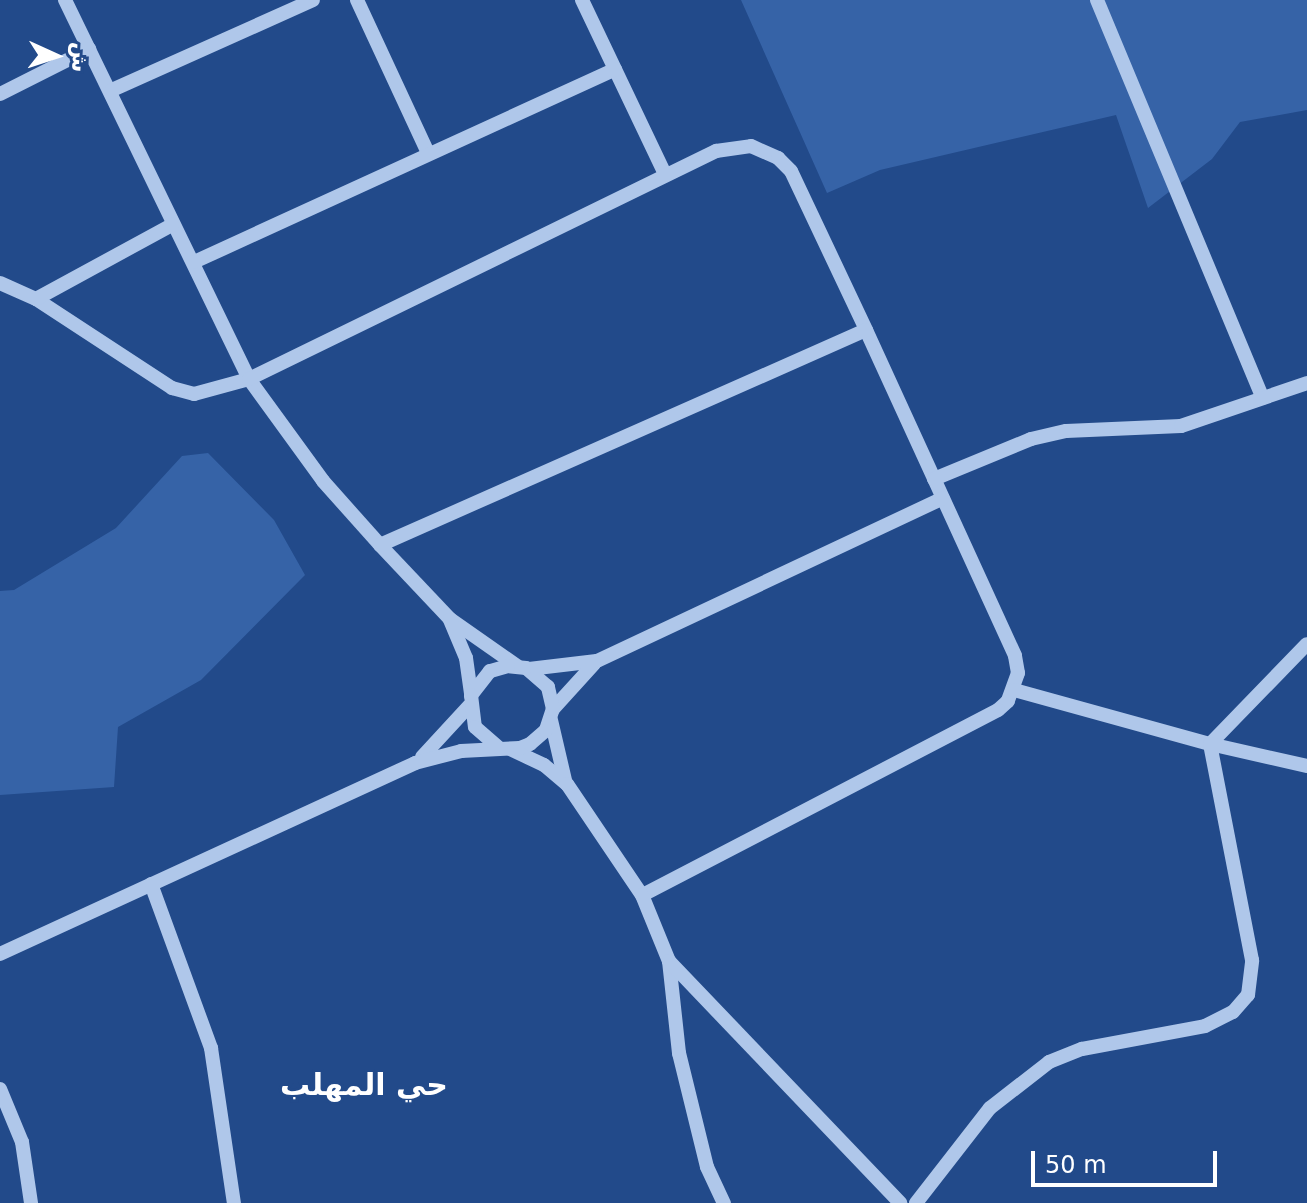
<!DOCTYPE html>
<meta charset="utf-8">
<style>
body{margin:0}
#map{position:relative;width:1307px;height:1203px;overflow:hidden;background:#224a8a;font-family:"DejaVu Sans",Vazirmatn,sans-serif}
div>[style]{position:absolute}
.green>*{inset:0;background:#3663a7}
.minor>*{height:14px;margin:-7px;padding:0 7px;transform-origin:7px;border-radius:7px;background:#afc7ea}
span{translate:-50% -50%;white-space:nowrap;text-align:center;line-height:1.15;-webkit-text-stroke:6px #224a8a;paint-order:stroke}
.district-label{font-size:30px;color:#fff;font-weight:700}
.north{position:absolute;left:16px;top:16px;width:80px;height:80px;-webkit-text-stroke:6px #224a8a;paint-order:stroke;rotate:93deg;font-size:22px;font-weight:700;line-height:32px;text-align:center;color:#fff}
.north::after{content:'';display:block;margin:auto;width:28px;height:36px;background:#fff;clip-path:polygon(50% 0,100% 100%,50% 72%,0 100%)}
.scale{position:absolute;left:1031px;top:1151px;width:186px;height:36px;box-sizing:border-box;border:4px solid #fff;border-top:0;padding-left:10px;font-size:24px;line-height:28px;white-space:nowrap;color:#fff;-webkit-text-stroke:6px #224a8a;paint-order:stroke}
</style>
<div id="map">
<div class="green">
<i style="clip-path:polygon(741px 0,1307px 0,1307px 110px,1240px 122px,1212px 159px,1148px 208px,1116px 115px,880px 170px,827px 193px)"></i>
<i style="clip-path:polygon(208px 453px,274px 520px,305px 575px,201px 680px,118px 727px,114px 787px,0 795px,0 591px,14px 590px,116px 528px,182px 456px)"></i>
</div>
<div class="minor">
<i style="left:65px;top:0;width:421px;rotate:64.1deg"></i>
<i style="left:249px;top:379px;width:126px;rotate:54deg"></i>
<i style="left:323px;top:481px;width:86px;rotate:48.3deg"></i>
<i style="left:380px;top:545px;width:102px;rotate:46.6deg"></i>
<i style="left:450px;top:619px;width:82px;rotate:35deg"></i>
<i style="left:357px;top:0;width:169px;rotate:65.1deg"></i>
<i style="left:582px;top:0;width:191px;rotate:64.5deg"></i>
<i style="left:1097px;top:0;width:431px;rotate:67.4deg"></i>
<i style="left:112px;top:90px;width:220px;rotate:-24.1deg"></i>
<i style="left:0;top:94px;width:100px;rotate:-26.8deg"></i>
<i style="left:194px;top:262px;width:463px;rotate:-24.6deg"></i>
<i style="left:0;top:283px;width:39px;rotate:24deg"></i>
<i style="left:36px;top:299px;width:163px;rotate:33.2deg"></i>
<i style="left:172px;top:388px;width:23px;rotate:15deg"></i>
<i style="left:194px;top:394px;width:57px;rotate:-15.3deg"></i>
<i style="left:249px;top:379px;width:520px;rotate:-26.02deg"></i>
<i style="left:716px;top:151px;width:35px;rotate:-8deg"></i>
<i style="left:751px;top:146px;width:30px;rotate:24deg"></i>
<i style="left:778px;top:158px;width:18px;rotate:45deg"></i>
<i style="left:791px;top:171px;width:176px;rotate:64.7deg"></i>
<i style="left:866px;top:330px;width:358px;rotate:65.4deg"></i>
<i style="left:1015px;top:656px;width:17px;rotate:80deg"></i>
<i style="left:1018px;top:673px;width:30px;rotate:110deg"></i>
<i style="left:1008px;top:701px;width:13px;rotate:138deg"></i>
<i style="left:998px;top:710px;width:401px;rotate:152.5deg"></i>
<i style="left:36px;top:299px;width:155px;rotate:-28.6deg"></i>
<i style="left:934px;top:479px;width:105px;rotate:-22.4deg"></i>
<i style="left:1031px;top:439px;width:36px;rotate:-13deg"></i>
<i style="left:1066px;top:431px;width:115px;rotate:-2.5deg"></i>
<i style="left:1181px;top:426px;width:133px;rotate:-18.8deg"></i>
<i style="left:380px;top:545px;width:531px;rotate:-23.86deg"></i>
<i style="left:450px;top:620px;width:41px;rotate:67.2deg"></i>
<i style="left:466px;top:658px;width:37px;rotate:82deg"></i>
<i style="left:529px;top:669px;width:68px;rotate:-6.7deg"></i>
<i style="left:597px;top:661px;width:382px;rotate:-25.2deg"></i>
<i style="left:1014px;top:690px;width:203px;rotate:15.4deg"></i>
<i style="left:1210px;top:744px;width:139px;rotate:-45.9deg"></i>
<i style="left:553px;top:709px;width:61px;rotate:-47.7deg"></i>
<i style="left:551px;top:720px;width:62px;rotate:76.9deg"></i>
<i style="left:512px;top:750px;width:35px;rotate:25deg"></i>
<i style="left:544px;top:765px;width:30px;rotate:40deg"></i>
<i style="left:567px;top:784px;width:134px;rotate:56deg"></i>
<i style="left:642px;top:895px;width:71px;rotate:67.8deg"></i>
<i style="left:669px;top:961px;width:93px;rotate:83.8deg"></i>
<i style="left:679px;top:1053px;width:117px;rotate:76.2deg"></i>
<i style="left:707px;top:1167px;width:40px;rotate:65deg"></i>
<i style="left:422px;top:757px;width:69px;rotate:-47.3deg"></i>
<i style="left:151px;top:884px;width:175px;rotate:69.9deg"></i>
<i style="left:211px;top:1048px;width:157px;rotate:81.6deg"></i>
<i style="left:0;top:954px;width:457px;rotate:-24.7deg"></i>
<i style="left:415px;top:763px;width:48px;rotate:-14.6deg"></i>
<i style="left:461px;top:751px;width:59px;rotate:-2.9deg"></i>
<i style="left:520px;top:748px;width:11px;rotate:-22deg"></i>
<i style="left:530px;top:744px;width:21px;rotate:-41deg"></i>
<i style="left:546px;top:730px;width:22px;rotate:-72deg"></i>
<i style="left:553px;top:709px;width:23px;rotate:-103deg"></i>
<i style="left:548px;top:687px;width:29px;rotate:-139deg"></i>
<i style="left:526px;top:668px;width:18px;rotate:-174deg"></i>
<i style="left:508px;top:666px;width:19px;rotate:164deg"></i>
<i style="left:490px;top:671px;width:31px;rotate:128deg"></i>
<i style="left:471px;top:695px;width:32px;rotate:83deg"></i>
<i style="left:475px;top:727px;width:32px;rotate:41deg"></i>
<i style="left:669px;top:961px;width:335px;rotate:46.3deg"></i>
<i style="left:0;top:1089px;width:57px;rotate:67.5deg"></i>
<i style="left:22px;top:1142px;width:62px;rotate:81.6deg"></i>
<i style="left:916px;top:1203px;width:120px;rotate:-52.1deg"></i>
<i style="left:990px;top:1108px;width:75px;rotate:-37.9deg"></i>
<i style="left:1049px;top:1062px;width:35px;rotate:-22deg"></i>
<i style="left:1082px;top:1049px;width:125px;rotate:-10.6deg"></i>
<i style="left:1205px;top:1026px;width:31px;rotate:-27deg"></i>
<i style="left:1233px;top:1012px;width:23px;rotate:-49deg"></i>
<i style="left:1248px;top:995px;width:35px;rotate:-83deg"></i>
<i style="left:1252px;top:960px;width:220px;rotate:-101deg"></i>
<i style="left:1210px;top:744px;width:99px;rotate:12.8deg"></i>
</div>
<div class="district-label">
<span style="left:364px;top:1085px">حي المهلب</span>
</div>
<div class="north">ش</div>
<div class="scale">50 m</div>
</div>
